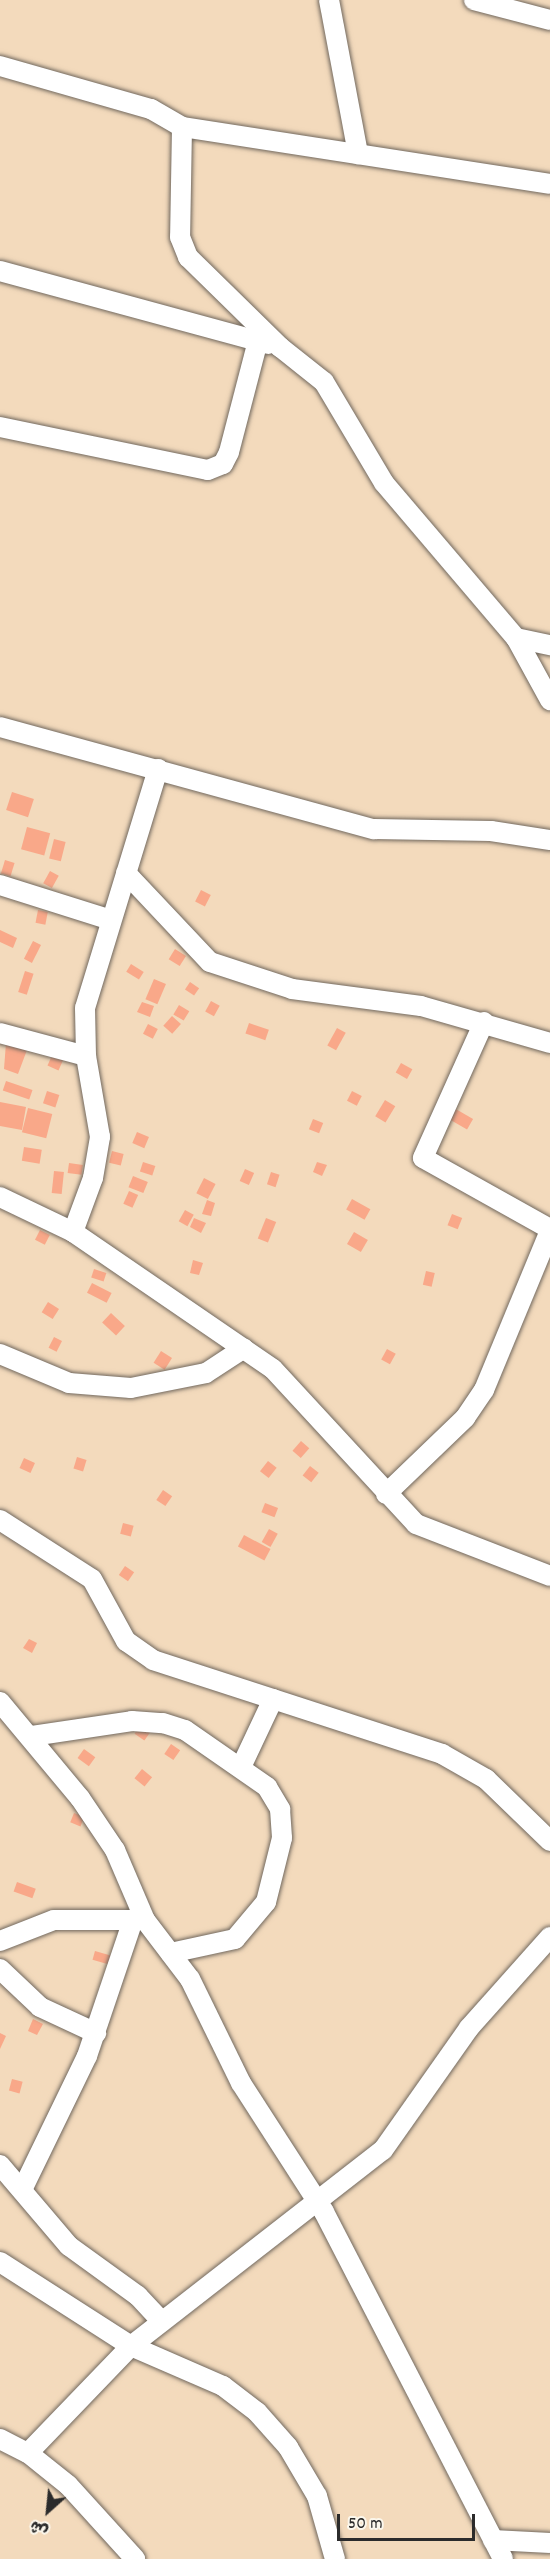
<!DOCTYPE html>
<meta charset="utf-8">
<style>
body{margin:0}
#map{position:relative;width:550px;height:2559px;overflow:hidden;background:#f3dabc;font-family:Dekko,"Playpen Sans Arabic",sans-serif}
div>[style]{position:absolute}
.building>*{inset:0;background:#f9a889;transform-origin:0 0}
.roads{filter:drop-shadow(0 0 2px #71685e) drop-shadow(0 0 2px #71685e)}
.minor>*{height:20px;margin:-10px;padding:0 10px;transform-origin:10px;border-radius:10px;background:#fff}
span{translate:-50% -50%;white-space:nowrap;text-align:center;line-height:1.15;-webkit-text-stroke:5px #fbf7ec;paint-order:stroke}
.north{position:absolute;left:18px;top:2481px;width:60px;height:60px;-webkit-text-stroke:4px #fbf7ec;paint-order:stroke;rotate:207deg;font-size:16px;font-weight:700;line-height:24px;text-align:center;color:#2b2b2b}
.north::after{content:'';display:block;margin:auto;width:21px;height:27px;background:#2b2b2b;clip-path:polygon(50% 0,100% 100%,50% 72%,0 100%)}
.scale{position:absolute;left:337px;top:2514px;width:138px;height:27px;box-sizing:border-box;border:3px solid #2b2b2b;border-top:0;padding-left:8px;font-size:18px;line-height:21px;white-space:nowrap;color:#2b2b2b;-webkit-text-stroke:4px #fbf7ec;paint-order:stroke}
</style>
<div id="map">
<div class="building">
<i style="left:12px;top:792px;width:23px;height:19px;rotate:18deg"></i>
<i style="left:27px;top:827px;width:24px;height:23px;rotate:15deg"></i>
<i style="left:54px;top:839px;width:12px;height:20px;rotate:14deg"></i>
<i style="left:5px;top:860px;width:10px;height:14px;rotate:17deg"></i>
<i style="left:50px;top:871px;width:10px;height:14px;rotate:29deg"></i>
<i style="left:201px;top:890px;width:11px;height:13px;rotate:27deg"></i>
<i style="left:38px;top:910px;width:10px;height:13px;rotate:11deg"></i>
<i style="clip-path:polygon(0 930px,17px 938px,13px 948px,0 942px)"></i>
<i style="left:33px;top:941px;width:9px;height:20px;rotate:27deg"></i>
<i style="left:175px;top:949px;width:13px;height:12px;rotate:32deg"></i>
<i style="left:131px;top:964px;width:15px;height:9px;rotate:32deg"></i>
<i style="left:25px;top:971px;width:9px;height:22px;rotate:18deg"></i>
<i style="left:154px;top:979px;width:13px;height:22px;rotate:23deg"></i>
<i style="left:190px;top:982px;width:11px;height:9px;rotate:34deg"></i>
<i style="left:211px;top:1001px;width:10px;height:12px;rotate:29deg"></i>
<i style="clip-path:polygon(142px 1002px,154px 1006px,150px 1017px,137px 1012px)"></i>
<i style="left:179px;top:1005px;width:12px;height:11px;rotate:31deg"></i>
<i style="left:172px;top:1016px;width:12px;height:13px;rotate:42deg"></i>
<i style="left:249px;top:1023px;width:21px;height:11px;rotate:19deg"></i>
<i style="left:148px;top:1024px;width:11px;height:11px;rotate:27deg"></i>
<i style="left:337px;top:1028px;width:10px;height:20px;rotate:29deg"></i>
<i style="clip-path:polygon(6px 1043px,27px 1050px,18px 1074px,4px 1069px)"></i>
<i style="left:54px;top:1051px;width:12px;height:16px;rotate:24deg"></i>
<i style="left:401px;top:1063px;width:13px;height:11px;rotate:29deg"></i>
<i style="left:6px;top:1081px;width:28px;height:10px;rotate:19deg"></i>
<i style="left:47px;top:1091px;width:13px;height:13px;rotate:18deg"></i>
<i style="left:352px;top:1091px;width:11px;height:11px;rotate:27deg"></i>
<i style="left:385px;top:1100px;width:12px;height:19px;rotate:31deg"></i>
<i style="clip-path:polygon(0 1102px,26px 1107px,22px 1130px,0 1126px)"></i>
<i style="left:28px;top:1108px;width:25px;height:25px;rotate:14deg"></i>
<i style="left:454px;top:1108px;width:22px;height:12px;rotate:30deg"></i>
<i style="left:313px;top:1119px;width:11px;height:11px;rotate:22deg"></i>
<i style="left:137px;top:1132px;width:13px;height:12px;rotate:23deg"></i>
<i style="left:24px;top:1147px;width:18px;height:14px;rotate:9deg"></i>
<i style="left:112px;top:1151px;width:12px;height:12px;rotate:14deg"></i>
<i style="left:143px;top:1162px;width:13px;height:10px;rotate:18deg"></i>
<i style="clip-path:polygon(317px 1162px,327px 1165px,322px 1176px,313px 1172px)"></i>
<i style="left:69px;top:1163px;width:14px;height:10px;rotate:8deg"></i>
<i style="left:245px;top:1169px;width:10px;height:13px;rotate:24deg"></i>
<i style="left:54px;top:1171px;width:10px;height:22px;rotate:6deg"></i>
<i style="left:271px;top:1172px;width:9px;height:13px;rotate:18deg"></i>
<i style="left:133px;top:1176px;width:16px;height:12px;rotate:22deg"></i>
<i style="left:204px;top:1178px;width:13px;height:17px;rotate:27deg"></i>
<i style="left:129px;top:1191px;width:10px;height:14px;rotate:24deg"></i>
<i style="left:352px;top:1199px;width:21px;height:12px;rotate:29deg"></i>
<i style="clip-path:polygon(207px 1200px,215px 1203px,211px 1216px,202px 1214px)"></i>
<i style="left:185px;top:1210px;width:10px;height:13px;rotate:29deg"></i>
<i style="left:452px;top:1214px;width:11px;height:12px;rotate:22deg"></i>
<i style="clip-path:polygon(194px 1218px,206px 1223px,201px 1233px,190px 1227px)"></i>
<i style="left:266px;top:1218px;width:11px;height:22px;rotate:22deg"></i>
<i style="left:40px;top:1230px;width:11px;height:11px;rotate:27deg"></i>
<i style="left:354px;top:1232px;width:16px;height:14px;rotate:30deg"></i>
<i style="clip-path:polygon(193px 1260px,203px 1263px,199px 1275px,190px 1273px)"></i>
<i style="left:94px;top:1269px;width:13px;height:9px;rotate:18deg"></i>
<i style="left:426px;top:1271px;width:9px;height:14px;rotate:13deg"></i>
<i style="left:92px;top:1283px;width:22px;height:11px;rotate:27deg"></i>
<i style="left:48px;top:1302px;width:13px;height:12px;rotate:32deg"></i>
<i style="left:111px;top:1313px;width:19px;height:13px;rotate:43deg"></i>
<i style="left:54px;top:1337px;width:9px;height:12px;rotate:27deg"></i>
<i style="left:387px;top:1349px;width:10px;height:12px;rotate:29deg"></i>
<i style="left:161px;top:1351px;width:13px;height:14px;rotate:32deg"></i>
<i style="left:301px;top:1441px;width:11px;height:13px;rotate:41deg"></i>
<i style="left:77px;top:1457px;width:10px;height:12px;rotate:17deg"></i>
<i style="left:24px;top:1458px;width:12px;height:11px;rotate:24deg"></i>
<i style="left:268px;top:1461px;width:11px;height:13px;rotate:38deg"></i>
<i style="left:310px;top:1466px;width:11px;height:12px;rotate:38deg"></i>
<i style="left:163px;top:1490px;width:11px;height:12px;rotate:34deg"></i>
<i style="left:265px;top:1503px;width:14px;height:10px;rotate:21deg"></i>
<i style="left:123px;top:1523px;width:11px;height:11px;rotate:15deg"></i>
<i style="left:269px;top:1529px;width:10px;height:15px;rotate:29deg"></i>
<i style="left:244px;top:1535px;width:30px;height:13px;rotate:28deg"></i>
<i style="left:125px;top:1566px;width:11px;height:11px;rotate:34deg"></i>
<i style="clip-path:polygon(29px 1639px,37px 1643px,32px 1653px,23px 1648px)"></i>
<i style="left:142px;top:1723px;width:12px;height:13px;rotate:35deg"></i>
<i style="left:171px;top:1744px;width:11px;height:12px;rotate:34deg"></i>
<i style="left:84px;top:1749px;width:14px;height:11px;rotate:36deg"></i>
<i style="left:142px;top:1769px;width:13px;height:12px;rotate:39deg"></i>
<i style="left:74px;top:1813px;width:11px;height:10px;rotate:22deg"></i>
<i style="left:17px;top:1882px;width:20px;height:10px;rotate:20deg"></i>
<i style="left:95px;top:1951px;width:19px;height:9px;rotate:16deg"></i>
<i style="clip-path:polygon(33px 2019px,43px 2024px,37px 2035px,28px 2031px)"></i>
<i style="clip-path:polygon(0 2033px,6px 2036px,0 2049px)"></i>
<i style="left:12px;top:2079px;width:11px;height:12px;rotate:15deg"></i>
</div>
<div class="roads">
<div class="minor">
<i style="left:329px;top:0;width:157px;rotate:79.3deg"></i>
<i style="left:474px;top:0;width:79px;rotate:14.7deg"></i>
<i style="left:0;top:66px;width:157px;rotate:15.9deg"></i>
<i style="left:151px;top:109px;width:36px;rotate:30deg"></i>
<i style="left:182px;top:127px;width:110px;rotate:91deg"></i>
<i style="left:180px;top:237px;width:22px;rotate:68deg"></i>
<i style="left:188px;top:257px;width:129px;rotate:44.4deg"></i>
<i style="left:280px;top:347px;width:56px;rotate:38.5deg"></i>
<i style="left:324px;top:382px;width:117px;rotate:59.3deg"></i>
<i style="left:384px;top:483px;width:204px;rotate:49.6deg"></i>
<i style="left:516px;top:638px;width:71px;rotate:61.3deg"></i>
<i style="left:182px;top:127px;width:372px;rotate:8.8deg"></i>
<i style="left:0;top:271px;width:278px;rotate:15.2deg"></i>
<i style="left:0;top:427px;width:212px;rotate:11.7deg"></i>
<i style="left:208px;top:470px;width:16px;rotate:-22deg"></i>
<i style="left:223px;top:464px;width:13px;rotate:-63deg"></i>
<i style="left:229px;top:452px;width:115px;rotate:-75.4deg"></i>
<i style="left:516px;top:638px;width:35px;rotate:12deg"></i>
<i style="left:0;top:727px;width:388px;rotate:15.3deg"></i>
<i style="left:374px;top:829px;width:117px;rotate:1deg"></i>
<i style="left:491px;top:831px;width:60px;rotate:8.7deg"></i>
<i style="left:126px;top:873px;width:122px;rotate:46.7deg"></i>
<i style="left:210px;top:962px;width:86px;rotate:18.2deg"></i>
<i style="left:292px;top:989px;width:130px;rotate:7.5deg"></i>
<i style="left:421px;top:1006px;width:134px;rotate:16deg"></i>
<i style="left:0;top:885px;width:116px;rotate:17.5deg"></i>
<i style="left:484px;top:1022px;width:149px;rotate:114.2deg"></i>
<i style="left:423px;top:1158px;width:145px;rotate:29.2deg"></i>
<i style="left:0;top:1033px;width:89px;rotate:15deg"></i>
<i style="left:0;top:1197px;width:81px;rotate:25.6deg"></i>
<i style="left:73px;top:1232px;width:242px;rotate:34.4deg"></i>
<i style="left:273px;top:1369px;width:211px;rotate:47.3deg"></i>
<i style="left:416px;top:1524px;width:144px;rotate:21.2deg"></i>
<i style="left:73px;top:1232px;width:58px;rotate:-69.7deg"></i>
<i style="left:93px;top:1178px;width:42px;rotate:-80.3deg"></i>
<i style="left:100px;top:1137px;width:82px;rotate:-99.8deg"></i>
<i style="left:86px;top:1056px;width:48px;rotate:-91.2deg"></i>
<i style="left:85px;top:1008px;width:250px;rotate:-73deg"></i>
<i style="left:0;top:1354px;width:75px;rotate:22.8deg"></i>
<i style="left:69px;top:1383px;width:62px;rotate:4.6deg"></i>
<i style="left:131px;top:1388px;width:76px;rotate:-11.3deg"></i>
<i style="left:206px;top:1373px;width:45px;rotate:-33.3deg"></i>
<i style="left:386px;top:1494px;width:110px;rotate:-43.9deg"></i>
<i style="left:465px;top:1418px;width:34px;rotate:-56deg"></i>
<i style="left:484px;top:1390px;width:172px;rotate:-67.5deg"></i>
<i style="left:0;top:1520px;width:109px;rotate:32.7deg"></i>
<i style="left:92px;top:1579px;width:71px;rotate:61.3deg"></i>
<i style="left:126px;top:1641px;width:33px;rotate:35deg"></i>
<i style="left:153px;top:1660px;width:304px;rotate:18deg"></i>
<i style="left:442px;top:1754px;width:51px;rotate:29.6deg"></i>
<i style="left:486px;top:1779px;width:89px;rotate:44.1deg"></i>
<i style="left:0;top:1702px;width:125px;rotate:50.2deg"></i>
<i style="left:80px;top:1798px;width:63px;rotate:56.1deg"></i>
<i style="left:115px;top:1850px;width:76px;rotate:66.8deg"></i>
<i style="left:145px;top:1920px;width:74px;rotate:52.7deg"></i>
<i style="left:190px;top:1979px;width:116px;rotate:63.9deg"></i>
<i style="left:241px;top:2083px;width:153px;rotate:57.2deg"></i>
<i style="left:324px;top:2212px;width:390px;rotate:62.7deg"></i>
<i style="left:32px;top:1736px;width:101px;rotate:-8.5deg"></i>
<i style="left:132px;top:1721px;width:31px;rotate:4deg"></i>
<i style="left:163px;top:1723px;width:23px;rotate:18deg"></i>
<i style="left:185px;top:1730px;width:100px;rotate:34.8deg"></i>
<i style="left:267px;top:1787px;width:26px;rotate:59deg"></i>
<i style="left:280px;top:1809px;width:29px;rotate:86deg"></i>
<i style="left:282px;top:1838px;width:66px;rotate:104deg"></i>
<i style="left:266px;top:1902px;width:48px;rotate:130deg"></i>
<i style="left:235px;top:1939px;width:66px;rotate:167.7deg"></i>
<i style="left:242px;top:1765px;width:73px;rotate:-64.8deg"></i>
<i style="left:0;top:1941px;width:58px;rotate:-21.3deg"></i>
<i style="left:54px;top:1920px;width:91px"></i>
<i style="left:0;top:1969px;width:55px;rotate:43.5deg"></i>
<i style="left:40px;top:2007px;width:62px;rotate:24.9deg"></i>
<i style="left:0;top:2165px;width:106px;rotate:49.6deg"></i>
<i style="left:69px;top:2246px;width:85px;rotate:35.9deg"></i>
<i style="left:138px;top:2296px;width:34px;rotate:47deg"></i>
<i style="left:22px;top:2190px;width:149px;rotate:-64.1deg"></i>
<i style="left:87px;top:2056px;width:144px;rotate:-71.3deg"></i>
<i style="left:0;top:2262px;width:156px;rotate:32.7deg"></i>
<i style="left:131px;top:2346px;width:100px;rotate:23.5deg"></i>
<i style="left:223px;top:2386px;width:43px;rotate:37.4deg"></i>
<i style="left:257px;top:2412px;width:47px;rotate:48.5deg"></i>
<i style="left:288px;top:2447px;width:57px;rotate:59.4deg"></i>
<i style="left:317px;top:2496px;width:66px;rotate:74.1deg"></i>
<i style="left:0;top:2439px;width:31px;rotate:27deg"></i>
<i style="left:28px;top:2453px;width:51px;rotate:38.7deg"></i>
<i style="left:68px;top:2485px;width:100px;rotate:47.8deg"></i>
<i style="left:28px;top:2453px;width:149px;rotate:-46.1deg"></i>
<i style="left:131px;top:2346px;width:319px;rotate:-37.9deg"></i>
<i style="left:383px;top:2150px;width:149px;rotate:-54.8deg"></i>
<i style="left:469px;top:2028px;width:122px;rotate:-48.3deg"></i>
<i style="left:493px;top:2540px;width:57px;rotate:3deg"></i>
</div>
</div>
<div class="north">ش</div>
<div class="scale">50 m</div>
</div>
